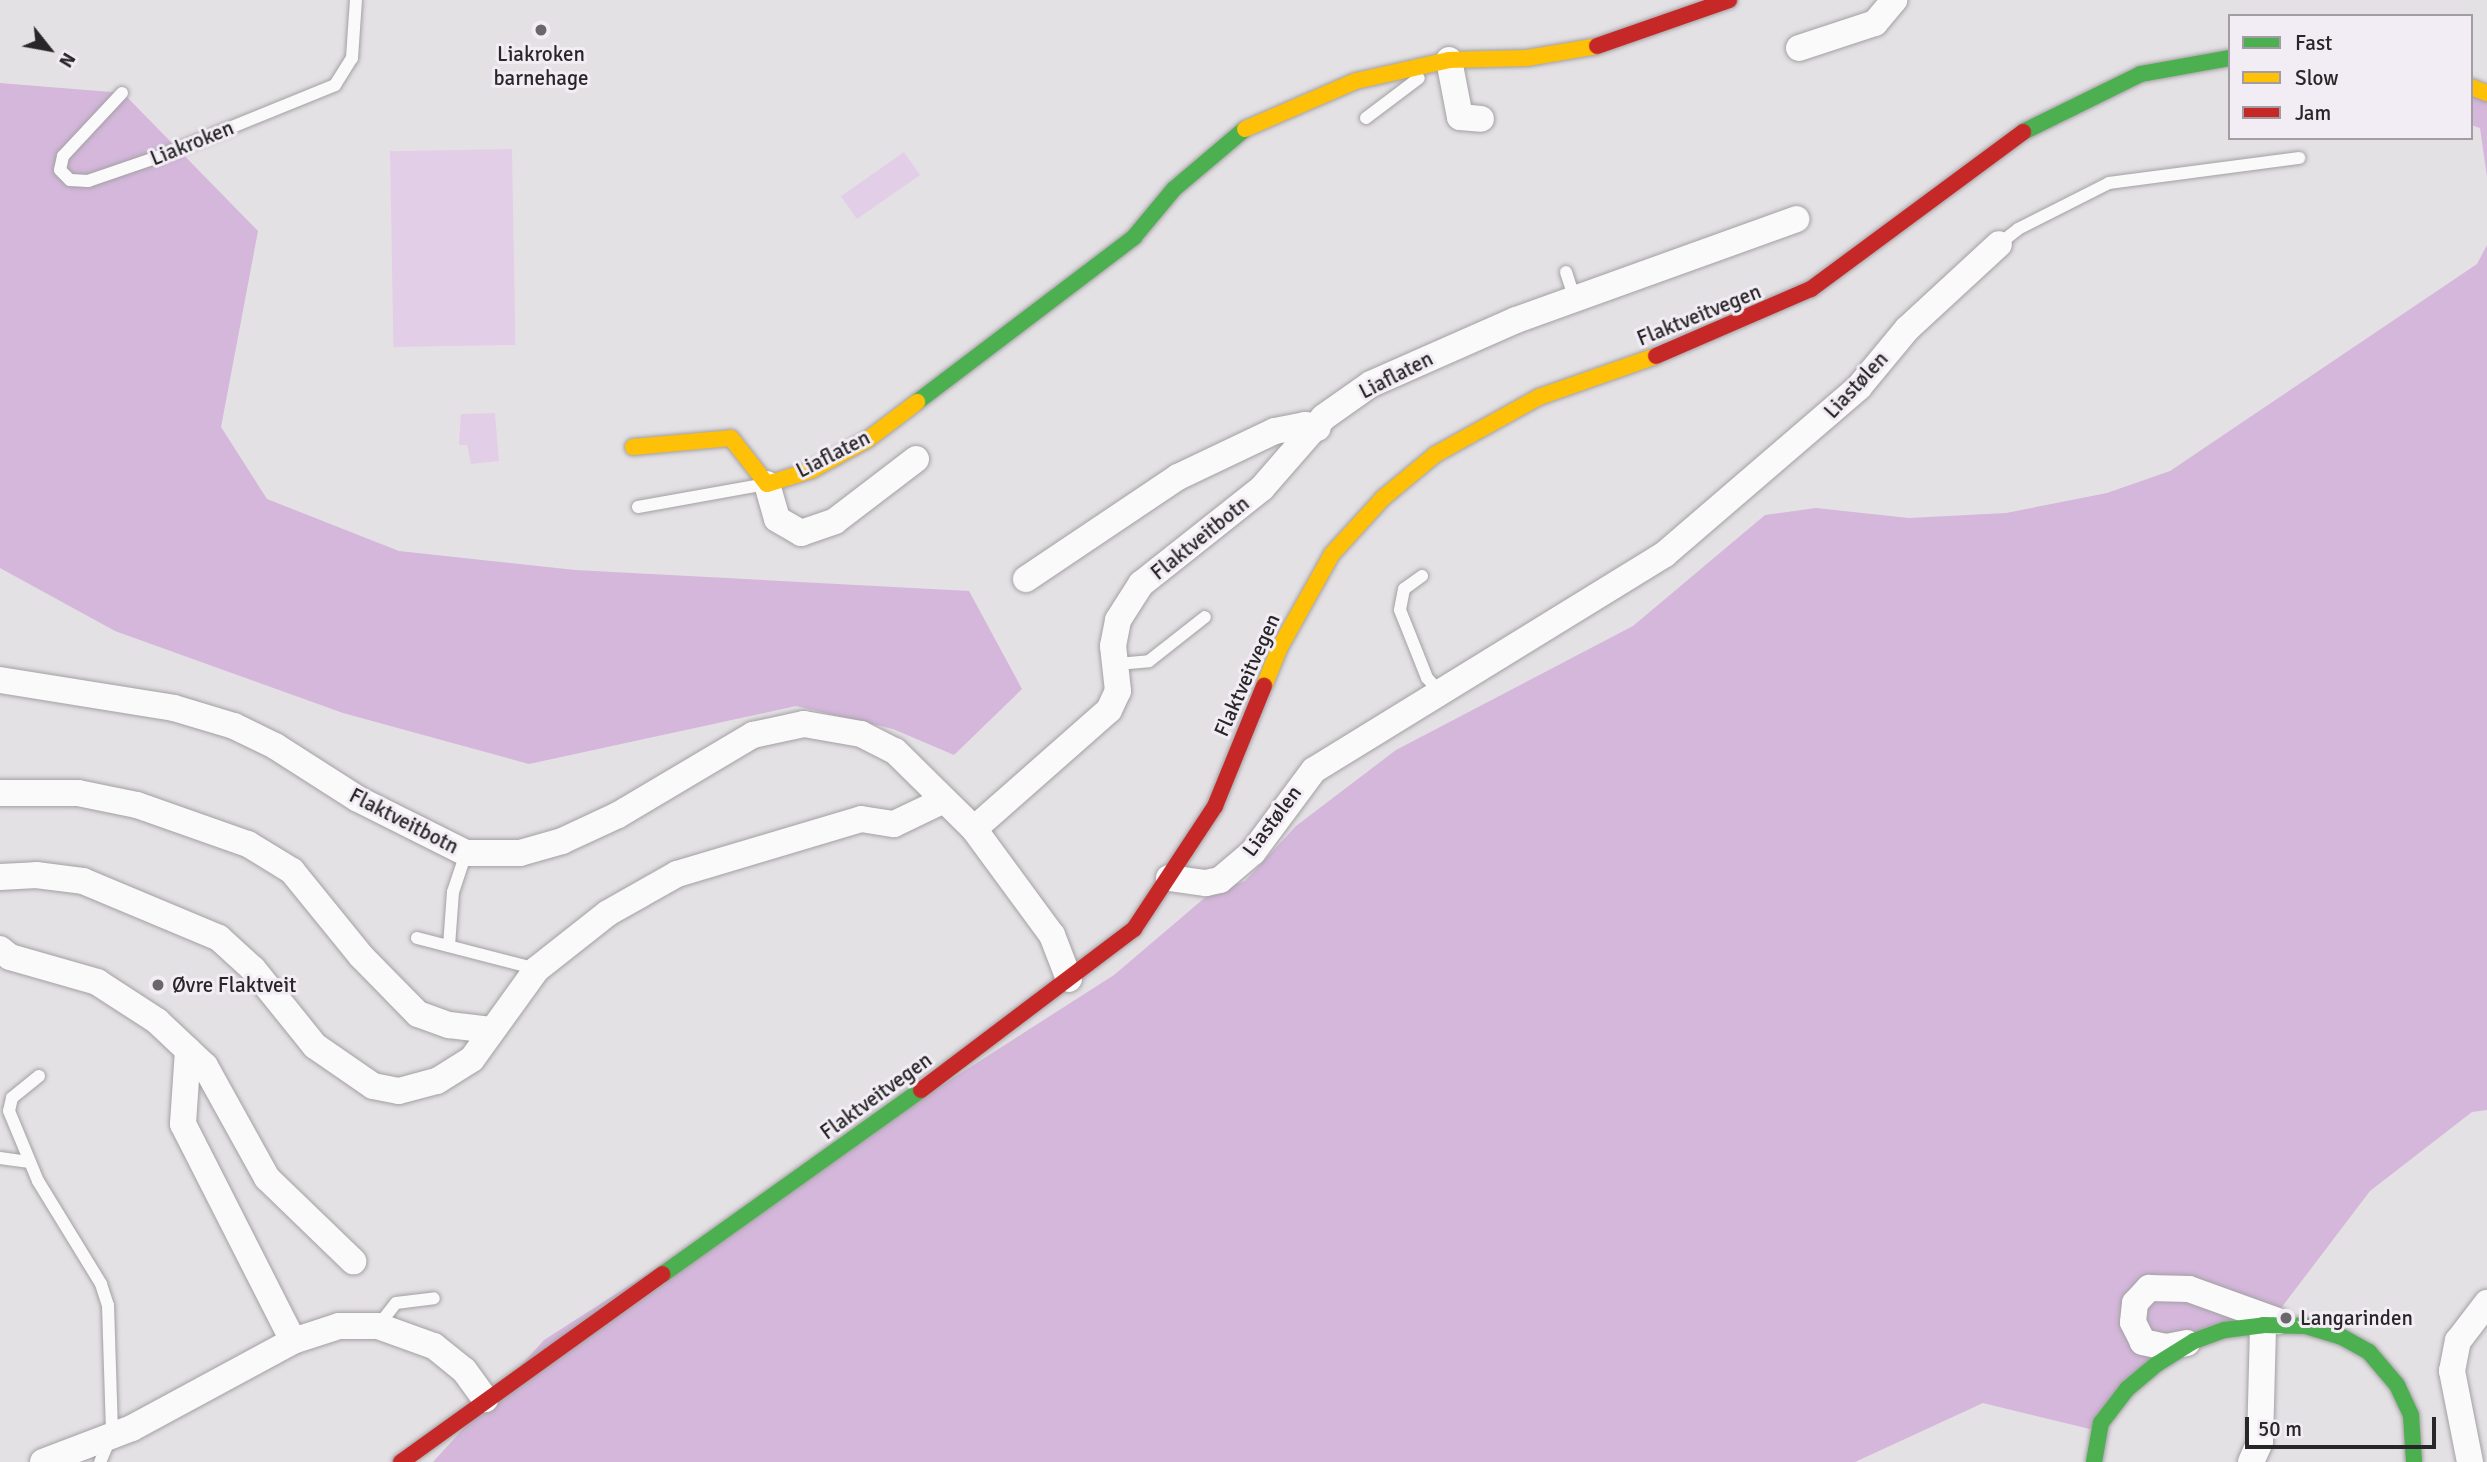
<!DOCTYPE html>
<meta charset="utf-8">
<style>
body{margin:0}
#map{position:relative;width:2487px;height:1462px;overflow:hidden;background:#e4e1e5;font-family:Signika,sans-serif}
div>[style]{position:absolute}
.green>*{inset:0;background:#e3cee8;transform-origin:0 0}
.forest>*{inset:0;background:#d4b7db}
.roads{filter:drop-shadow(0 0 2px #a3a0a3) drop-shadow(0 0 2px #a3a0a3)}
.lane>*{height:12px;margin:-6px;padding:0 6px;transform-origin:6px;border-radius:6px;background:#fbfafb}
.street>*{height:26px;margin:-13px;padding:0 13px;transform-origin:13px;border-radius:13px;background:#fbfafb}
.fast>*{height:16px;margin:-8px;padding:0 8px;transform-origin:8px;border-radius:8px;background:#4caf50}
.slow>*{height:16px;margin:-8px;padding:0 8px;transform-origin:8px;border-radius:8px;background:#ffc107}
.jam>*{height:16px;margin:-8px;padding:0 8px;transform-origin:8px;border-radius:8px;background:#c62828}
.dots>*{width:19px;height:19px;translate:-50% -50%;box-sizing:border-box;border:4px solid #f2edf4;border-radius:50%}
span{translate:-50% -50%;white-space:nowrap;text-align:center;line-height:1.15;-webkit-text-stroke:6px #f2edf4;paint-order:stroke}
.poi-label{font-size:21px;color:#282628}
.left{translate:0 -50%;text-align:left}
.street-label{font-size:21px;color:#282628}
.legend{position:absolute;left:2228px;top:14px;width:245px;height:126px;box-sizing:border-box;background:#f2edf4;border:2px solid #a19da2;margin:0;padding:9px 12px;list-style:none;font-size:21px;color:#282628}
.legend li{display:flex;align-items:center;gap:14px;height:35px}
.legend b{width:35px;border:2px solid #a19da2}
.north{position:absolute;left:14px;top:14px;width:70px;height:70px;-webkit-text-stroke:5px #f2edf4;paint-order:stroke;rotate:121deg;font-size:19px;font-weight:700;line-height:28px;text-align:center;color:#282628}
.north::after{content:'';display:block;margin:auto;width:24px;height:32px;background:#282628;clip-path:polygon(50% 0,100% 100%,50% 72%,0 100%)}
.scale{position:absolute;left:2245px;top:1417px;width:191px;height:32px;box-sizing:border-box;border:4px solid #282628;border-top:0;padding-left:9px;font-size:21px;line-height:24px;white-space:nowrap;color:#282628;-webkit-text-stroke:5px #f2edf4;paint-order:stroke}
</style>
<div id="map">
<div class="green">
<i style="left:512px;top:149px;width:196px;height:122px;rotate:89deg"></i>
<i style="left:904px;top:152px;width:28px;height:77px;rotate:55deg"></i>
<i style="clip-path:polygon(495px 413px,499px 461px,471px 464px,467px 445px,459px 445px,461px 414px)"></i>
</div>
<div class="forest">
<i style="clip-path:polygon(0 83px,123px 93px,258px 231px,221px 427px,267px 499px,399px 551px,575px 570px,969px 591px,1022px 689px,954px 755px,893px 729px,796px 706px,529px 764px,343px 713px,115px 631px,0 568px)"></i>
<i style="clip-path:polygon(2487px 85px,2487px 177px,2480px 128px,2471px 125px,2471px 91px)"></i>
<i style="clip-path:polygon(2487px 245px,2487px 1110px,2472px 1112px,2370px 1191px,2272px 1320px,2145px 1364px,2090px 1429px,1983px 1403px,1855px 1462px,433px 1462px,544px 1340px,1114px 975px,1208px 895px,1245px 881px,1296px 826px,1396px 750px,1633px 626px,1765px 515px,1816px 508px,1909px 518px,2006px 513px,2107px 493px,2170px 471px,2477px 264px)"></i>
</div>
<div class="roads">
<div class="lane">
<i style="left:122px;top:93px;width:86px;rotate:133.1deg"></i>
<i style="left:63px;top:156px;width:14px;rotate:102deg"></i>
<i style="left:60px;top:170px;width:14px;rotate:45deg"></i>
<i style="left:70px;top:180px;width:18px;rotate:3deg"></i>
<i style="left:88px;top:181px;width:74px;rotate:-18.9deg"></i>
<i style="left:158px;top:157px;width:191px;rotate:-22.1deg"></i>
<i style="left:335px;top:85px;width:32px;rotate:-58deg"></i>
<i style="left:352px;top:58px;width:58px;rotate:-86.1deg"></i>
<i style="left:1366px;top:118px;width:66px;rotate:-37deg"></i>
<i style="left:1999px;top:244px;width:24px;rotate:-38deg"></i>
<i style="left:2018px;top:229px;width:102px;rotate:-26.8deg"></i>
<i style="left:2109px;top:183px;width:192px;rotate:-7.5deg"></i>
<i style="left:1566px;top:272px;width:25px;rotate:72deg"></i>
<i style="left:638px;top:507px;width:124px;rotate:-10.2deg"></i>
<i style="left:1422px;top:576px;width:22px;rotate:144deg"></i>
<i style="left:1404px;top:589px;width:21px;rotate:101deg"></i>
<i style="left:1400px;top:610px;width:73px;rotate:68.3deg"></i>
<i style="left:1427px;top:678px;width:21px;rotate:47deg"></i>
<i style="left:1117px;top:664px;width:32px;rotate:-5deg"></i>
<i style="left:1149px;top:661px;width:71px;rotate:-38.2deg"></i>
<i style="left:417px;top:938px;width:124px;rotate:14.5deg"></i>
<i style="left:449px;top:946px;width:54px;rotate:-85.8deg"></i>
<i style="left:453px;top:892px;width:41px;rotate:-71.6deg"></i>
<i style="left:39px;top:1076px;width:35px;rotate:141deg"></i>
<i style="left:12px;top:1098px;width:13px;rotate:103deg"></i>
<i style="left:9px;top:1111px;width:76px;rotate:67.5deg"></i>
<i style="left:38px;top:1181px;width:121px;rotate:58.5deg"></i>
<i style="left:101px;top:1284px;width:22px;rotate:72deg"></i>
<i style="left:108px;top:1305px;width:129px;rotate:88.2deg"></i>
<i style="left:112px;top:1434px;width:30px;rotate:113deg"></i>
<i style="left:0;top:1158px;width:30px;rotate:8deg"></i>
<i style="left:378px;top:1326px;width:29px;rotate:-52deg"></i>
<i style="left:396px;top:1303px;width:38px;rotate:-7deg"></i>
</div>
<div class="street">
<i style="left:1799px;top:48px;width:80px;rotate:-18.2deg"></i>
<i style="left:1875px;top:23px;width:30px;rotate:-50deg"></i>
<i style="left:1449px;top:60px;width:58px;rotate:79.1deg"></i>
<i style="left:1460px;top:117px;width:21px;rotate:5deg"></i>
<i style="left:767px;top:484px;width:36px;rotate:74deg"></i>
<i style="left:777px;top:519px;width:28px;rotate:30deg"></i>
<i style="left:801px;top:533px;width:36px;rotate:-19deg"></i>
<i style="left:835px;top:521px;width:102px;rotate:-37.4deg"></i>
<i style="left:1026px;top:579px;width:183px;rotate:-33.9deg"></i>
<i style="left:1178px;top:477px;width:107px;rotate:-25.4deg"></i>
<i style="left:1275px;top:431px;width:31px;rotate:-11deg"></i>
<i style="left:1305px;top:425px;width:13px;rotate:13deg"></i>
<i style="left:0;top:680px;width:176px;rotate:9.1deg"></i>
<i style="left:174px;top:708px;width:63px;rotate:16.7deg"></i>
<i style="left:234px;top:726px;width:46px;rotate:26deg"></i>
<i style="left:275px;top:746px;width:98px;rotate:32.6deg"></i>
<i style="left:358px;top:799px;width:121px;rotate:26.6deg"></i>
<i style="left:466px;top:853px;width:54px"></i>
<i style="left:520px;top:853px;width:44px;rotate:-15.9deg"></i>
<i style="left:562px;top:841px;width:62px;rotate:-24.9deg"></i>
<i style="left:618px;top:815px;width:157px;rotate:-30.7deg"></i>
<i style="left:753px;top:735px;width:52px;rotate:-12.2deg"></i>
<i style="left:804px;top:724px;width:58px;rotate:10deg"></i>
<i style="left:861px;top:734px;width:38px;rotate:27deg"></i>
<i style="left:895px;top:751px;width:111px;rotate:44.6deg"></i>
<i style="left:974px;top:829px;width:132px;rotate:53.7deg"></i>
<i style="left:1052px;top:935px;width:47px;rotate:68.9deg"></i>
<i style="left:0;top:793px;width:78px"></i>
<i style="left:78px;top:793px;width:60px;rotate:11.5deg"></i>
<i style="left:137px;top:805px;width:118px;rotate:19.4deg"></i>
<i style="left:248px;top:844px;width:52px;rotate:31.5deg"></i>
<i style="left:292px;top:871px;width:109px;rotate:50.9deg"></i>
<i style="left:361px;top:956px;width:81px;rotate:45.5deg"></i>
<i style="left:418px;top:1014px;width:33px;rotate:20deg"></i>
<i style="left:449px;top:1025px;width:42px;rotate:6.8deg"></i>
<i style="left:974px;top:829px;width:180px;rotate:-41.4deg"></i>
<i style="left:1109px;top:710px;width:21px;rotate:-65deg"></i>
<i style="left:1118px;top:691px;width:45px;rotate:-96.3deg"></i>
<i style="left:1113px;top:646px;width:26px;rotate:-79deg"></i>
<i style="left:1118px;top:620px;width:43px;rotate:-57.4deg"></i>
<i style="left:1141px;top:584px;width:154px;rotate:-38.4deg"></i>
<i style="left:1262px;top:488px;width:94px;rotate:-48.9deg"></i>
<i style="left:1324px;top:417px;width:57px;rotate:-35.1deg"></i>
<i style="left:1371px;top:384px;width:158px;rotate:-23.8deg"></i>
<i style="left:1516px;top:320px;width:298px;rotate:-19.8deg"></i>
<i style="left:0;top:877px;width:36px;rotate:-3deg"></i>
<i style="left:36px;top:875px;width:47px;rotate:7.3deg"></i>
<i style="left:83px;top:881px;width:147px;rotate:22.7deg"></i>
<i style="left:219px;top:938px;width:46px;rotate:42.4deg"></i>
<i style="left:253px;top:969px;width:99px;rotate:51.2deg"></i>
<i style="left:315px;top:1046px;width:70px;rotate:34.6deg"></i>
<i style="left:373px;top:1086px;width:26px;rotate:11deg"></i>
<i style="left:399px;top:1091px;width:39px;rotate:-15deg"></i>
<i style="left:437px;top:1081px;width:41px;rotate:-32.2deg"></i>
<i style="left:472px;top:1059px;width:111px;rotate:-54.2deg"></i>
<i style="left:537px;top:969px;width:90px;rotate:-38.3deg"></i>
<i style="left:608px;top:913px;width:79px;rotate:-29.5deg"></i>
<i style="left:677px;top:874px;width:192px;rotate:-16.6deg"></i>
<i style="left:861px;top:819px;width:33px;rotate:9deg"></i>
<i style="left:894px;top:824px;width:53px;rotate:-25.6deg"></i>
<i style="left:1169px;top:878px;width:37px;rotate:8deg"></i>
<i style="left:1206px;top:883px;width:14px;rotate:-12deg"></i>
<i style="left:1220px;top:880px;width:43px;rotate:-40.3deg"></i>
<i style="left:1253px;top:852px;width:102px;rotate:-53.4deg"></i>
<i style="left:1314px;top:770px;width:412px;rotate:-31.6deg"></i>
<i style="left:1665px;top:554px;width:256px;rotate:-40.7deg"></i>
<i style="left:1859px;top:387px;width:75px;rotate:-50.4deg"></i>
<i style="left:1907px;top:329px;width:125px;rotate:-42.7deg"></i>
<i style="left:0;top:949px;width:13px;rotate:39deg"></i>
<i style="left:10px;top:957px;width:91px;rotate:16deg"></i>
<i style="left:97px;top:982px;width:72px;rotate:33deg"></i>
<i style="left:157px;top:1021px;width:66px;rotate:43.2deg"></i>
<i style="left:205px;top:1066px;width:128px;rotate:61deg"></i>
<i style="left:267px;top:1178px;width:120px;rotate:44deg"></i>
<i style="left:188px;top:1050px;width:74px;rotate:93.9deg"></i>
<i style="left:183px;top:1124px;width:243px;rotate:63.1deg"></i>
<i style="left:2187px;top:1343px;width:21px;rotate:169deg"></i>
<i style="left:2166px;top:1347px;width:24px;rotate:-168deg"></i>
<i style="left:2143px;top:1342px;width:22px;rotate:-117deg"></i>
<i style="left:2133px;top:1322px;width:19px;rotate:-84deg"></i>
<i style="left:2135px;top:1303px;width:21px;rotate:-47deg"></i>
<i style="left:2149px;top:1288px;width:40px;rotate:1.4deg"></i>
<i style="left:2189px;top:1289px;width:95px;rotate:19.8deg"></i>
<i style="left:43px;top:1462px;width:95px;rotate:-20.9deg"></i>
<i style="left:132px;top:1428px;width:183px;rotate:-28.4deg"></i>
<i style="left:293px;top:1341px;width:48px;rotate:-18.1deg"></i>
<i style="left:339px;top:1326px;width:39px"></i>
<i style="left:378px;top:1326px;width:59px;rotate:19.7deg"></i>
<i style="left:434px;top:1346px;width:38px;rotate:39deg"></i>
<i style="left:464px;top:1370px;width:36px;rotate:54deg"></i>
<i style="left:2251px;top:1462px;width:22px;rotate:-66deg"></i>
<i style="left:2260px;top:1442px;width:117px;rotate:-88.5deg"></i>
<i style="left:2470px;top:1462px;width:93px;rotate:-101.2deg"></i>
<i style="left:2452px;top:1371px;width:31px;rotate:-79deg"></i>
<i style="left:2458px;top:1341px;width:48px;rotate:-52.7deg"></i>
</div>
<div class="fast">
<i style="left:2023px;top:132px;width:131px;rotate:-26.2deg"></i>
<i style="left:2141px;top:74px;width:90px;rotate:-10.2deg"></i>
<i style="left:917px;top:402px;width:273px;rotate:-37.2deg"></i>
<i style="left:1134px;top:237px;width:62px;rotate:-50.2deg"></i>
<i style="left:1174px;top:189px;width:93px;rotate:-40.2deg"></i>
<i style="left:663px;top:1274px;width:317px;rotate:-35.5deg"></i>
<i style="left:2094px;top:1462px;width:40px;rotate:-80deg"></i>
<i style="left:2101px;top:1423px;width:43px;rotate:-52.6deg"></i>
<i style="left:2127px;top:1389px;width:39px;rotate:-40deg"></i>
<i style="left:2157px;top:1364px;width:44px;rotate:-31.9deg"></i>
<i style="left:2194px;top:1341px;width:33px;rotate:-20deg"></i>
<i style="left:2225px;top:1330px;width:38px;rotate:-7deg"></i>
<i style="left:2263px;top:1325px;width:43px;rotate:1.3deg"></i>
<i style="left:2306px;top:1326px;width:38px;rotate:17deg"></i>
<i style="left:2342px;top:1337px;width:31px;rotate:29deg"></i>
<i style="left:2369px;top:1352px;width:43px;rotate:49.7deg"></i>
<i style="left:2397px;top:1385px;width:33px;rotate:65deg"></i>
<i style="left:2411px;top:1415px;width:47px;rotate:86.3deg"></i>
</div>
<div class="slow">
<i style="left:2471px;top:87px;width:17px;rotate:21deg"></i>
<i style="left:1245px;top:129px;width:121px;rotate:-23.4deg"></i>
<i style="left:1356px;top:81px;width:95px;rotate:-12.7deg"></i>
<i style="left:1449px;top:60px;width:78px;rotate:-1.5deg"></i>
<i style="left:1527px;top:58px;width:71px;rotate:-9.7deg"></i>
<i style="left:633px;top:447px;width:98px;rotate:-5.2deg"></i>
<i style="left:731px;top:438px;width:58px;rotate:52deg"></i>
<i style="left:767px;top:484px;width:47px;rotate:-17.3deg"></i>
<i style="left:812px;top:470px;width:63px;rotate:-28.6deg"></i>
<i style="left:867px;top:440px;width:63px;rotate:-37.2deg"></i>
<i style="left:1264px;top:686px;width:42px;rotate:-67.7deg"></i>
<i style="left:1280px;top:647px;width:107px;rotate:-60.8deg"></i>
<i style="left:1332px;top:554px;width:76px;rotate:-47.7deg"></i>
<i style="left:1383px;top:498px;width:69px;rotate:-39.7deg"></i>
<i style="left:1436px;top:454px;width:118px;rotate:-29deg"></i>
<i style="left:1539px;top:397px;width:124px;rotate:-19.3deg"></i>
</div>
<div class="jam">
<i style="left:1597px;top:46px;width:140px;rotate:-19.2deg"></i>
<i style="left:1656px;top:356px;width:169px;rotate:-23.4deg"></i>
<i style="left:1811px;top:289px;width:264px;rotate:-36.5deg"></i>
<i style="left:921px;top:1090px;width:267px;rotate:-37.1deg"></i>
<i style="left:1134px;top:929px;width:147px;rotate:-56.6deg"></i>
<i style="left:1215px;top:806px;width:130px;rotate:-67.8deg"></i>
<i style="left:401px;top:1462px;width:322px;rotate:-35.7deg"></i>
</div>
</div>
<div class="dots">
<i style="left:541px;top:30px;background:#6a676a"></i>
<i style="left:158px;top:985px;background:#6a676a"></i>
<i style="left:2286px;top:1318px;background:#6a676a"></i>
</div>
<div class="poi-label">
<span style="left:541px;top:66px">Liakroken<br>barnehage</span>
<span class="left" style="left:172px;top:985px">Øvre Flaktveit</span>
<span class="left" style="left:2300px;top:1318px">Langarinden</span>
</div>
<div class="street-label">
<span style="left:192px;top:143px;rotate:-22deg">Liakroken</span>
<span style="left:1699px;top:315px;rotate:-22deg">Flaktveitvegen</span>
<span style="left:1396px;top:375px;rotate:-27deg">Liaflaten</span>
<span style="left:1856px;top:385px;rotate:-47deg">Liastølen</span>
<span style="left:833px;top:454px;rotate:-27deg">Liaflaten</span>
<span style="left:1200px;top:538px;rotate:-39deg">Flaktveitbotn</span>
<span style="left:1247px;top:675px;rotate:-66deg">Flaktveitvegen</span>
<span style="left:404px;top:821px;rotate:27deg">Flaktveitbotn</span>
<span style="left:1272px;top:821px;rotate:-53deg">Liastølen</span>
<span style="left:876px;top:1096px;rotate:-36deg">Flaktveitvegen</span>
</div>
<ul class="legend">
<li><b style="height:9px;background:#4caf50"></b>Fast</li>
<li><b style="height:9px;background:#ffc107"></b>Slow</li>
<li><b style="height:9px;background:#c62828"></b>Jam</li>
</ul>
<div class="north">N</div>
<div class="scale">50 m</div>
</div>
